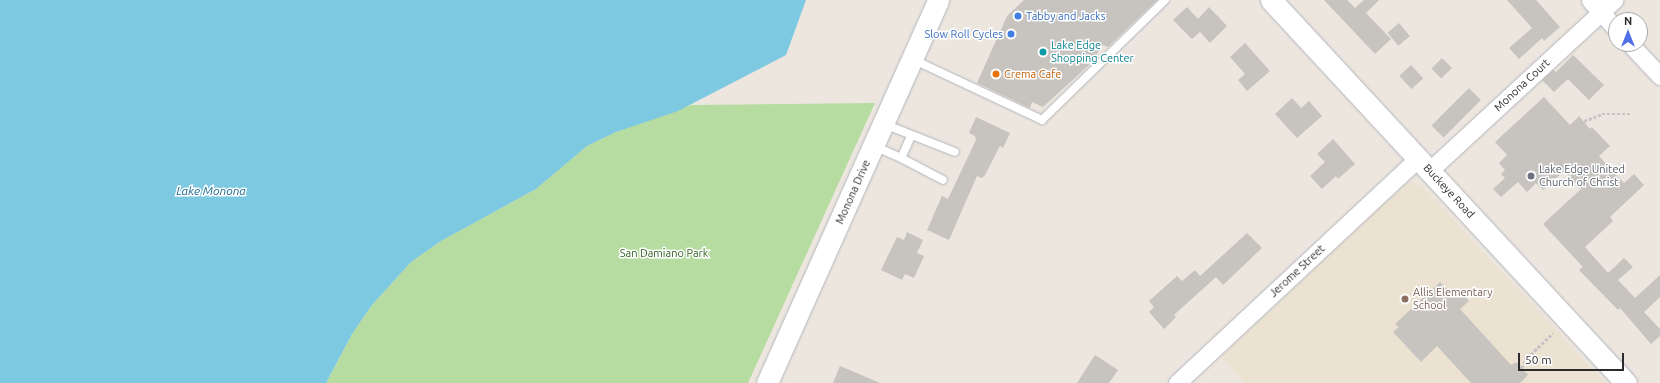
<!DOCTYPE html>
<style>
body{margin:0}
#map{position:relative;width:1660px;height:383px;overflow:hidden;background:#ece6df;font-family:Ubuntu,sans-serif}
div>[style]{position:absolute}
.education>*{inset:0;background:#ebe2d1}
.green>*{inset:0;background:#b7dca1}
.water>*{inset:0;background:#7dc9e2}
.building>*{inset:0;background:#c7c3be;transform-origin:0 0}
.path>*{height:2.5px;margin-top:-1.25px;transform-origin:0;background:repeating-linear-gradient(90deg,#c4c4c4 0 3px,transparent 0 5px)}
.roads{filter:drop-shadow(0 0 1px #b3b5bd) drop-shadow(0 0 1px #b3b5bd)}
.service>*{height:8px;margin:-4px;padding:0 4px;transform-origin:4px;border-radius:4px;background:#fff}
.minor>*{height:17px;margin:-8.5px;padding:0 8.5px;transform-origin:8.5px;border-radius:8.5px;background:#fff}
.tertiary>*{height:21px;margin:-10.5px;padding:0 10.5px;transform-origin:10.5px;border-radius:10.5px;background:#fff}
.dots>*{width:11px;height:11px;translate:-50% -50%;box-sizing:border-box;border:2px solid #fff;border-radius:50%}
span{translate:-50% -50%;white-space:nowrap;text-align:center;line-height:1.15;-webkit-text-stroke:3px #fff;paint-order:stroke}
.shop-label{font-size:11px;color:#366cbe}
.left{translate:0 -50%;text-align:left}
.right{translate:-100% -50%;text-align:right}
.culture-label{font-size:11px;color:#0d838f}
.food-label{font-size:11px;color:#c56008}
.street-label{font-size:11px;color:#2b2b2b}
.worship-label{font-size:11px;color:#5b616d}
.park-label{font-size:11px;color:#306222}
.education-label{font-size:11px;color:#785e54}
.water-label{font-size:12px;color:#1c698f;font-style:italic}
.north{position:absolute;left:1608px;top:12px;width:40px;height:40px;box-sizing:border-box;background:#fff;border:1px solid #aaa;border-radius:50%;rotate:0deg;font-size:11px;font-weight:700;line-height:16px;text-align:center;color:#2b2b2b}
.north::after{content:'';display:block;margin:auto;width:14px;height:18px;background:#506fe7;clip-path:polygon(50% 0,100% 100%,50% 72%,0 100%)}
.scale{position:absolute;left:1518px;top:353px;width:106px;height:18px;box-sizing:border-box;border:2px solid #2b2b2b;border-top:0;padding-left:5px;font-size:12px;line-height:14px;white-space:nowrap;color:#2b2b2b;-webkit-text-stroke:3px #fff;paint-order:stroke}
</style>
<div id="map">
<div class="education">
<i style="clip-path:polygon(1410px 182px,1423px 187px,1605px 383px,1245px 383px,1221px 357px,1404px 185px)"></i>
</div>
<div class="green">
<i style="clip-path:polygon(875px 103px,748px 383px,326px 383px,352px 334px,372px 305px,411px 262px,441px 241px,536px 189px,587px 146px,616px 132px,691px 105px)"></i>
</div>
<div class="water">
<i style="clip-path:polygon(0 0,806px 0,786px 55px,678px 111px,616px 132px,587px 146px,536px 189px,441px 241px,411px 262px,372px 305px,352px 334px,326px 383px,0 383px)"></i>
</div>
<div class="building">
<i style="clip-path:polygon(1024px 0,1157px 0,1108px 47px,1103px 45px,1089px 65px,1043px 107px,1032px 102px,1030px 108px,977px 83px,1007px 16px)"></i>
<i style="clip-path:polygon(1324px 0,1347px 0,1355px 8px,1364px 0,1379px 0,1366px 13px,1391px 39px,1375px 54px)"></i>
<i style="clip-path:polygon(1507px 0,1536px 0,1560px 27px,1544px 41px,1542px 38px,1519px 59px,1509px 48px,1532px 28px)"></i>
<i style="clip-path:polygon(1187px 7px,1198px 19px,1209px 7px,1227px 26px,1210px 43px,1200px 32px,1192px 39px,1173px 20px)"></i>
<i style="left:1399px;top:23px;width:17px;height:15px;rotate:50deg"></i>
<i style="clip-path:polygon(1245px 43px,1270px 71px,1247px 91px,1238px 80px,1245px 74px,1230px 57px)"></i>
<i style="clip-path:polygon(1573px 55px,1604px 85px,1589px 100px,1568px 79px,1554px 92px,1542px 80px,1553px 70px,1556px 72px)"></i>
<i style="left:1442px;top:58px;width:14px;height:15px;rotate:45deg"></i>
<i style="left:1411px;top:65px;width:18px;height:16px;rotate:47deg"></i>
<i style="left:1469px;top:88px;width:17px;height:53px;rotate:45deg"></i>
<i style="clip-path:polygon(1544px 97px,1570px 125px,1579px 116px,1590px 129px,1592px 127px,1610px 146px,1599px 156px,1624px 183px,1634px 174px,1644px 185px,1610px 217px,1613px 221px,1585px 247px,1608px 273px,1624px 258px,1633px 267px,1618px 280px,1635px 298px,1660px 275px,1660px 297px,1644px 312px,1660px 329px,1660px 336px,1651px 344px,1620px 308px,1618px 310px,1579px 270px,1583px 267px,1543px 224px,1581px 189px,1564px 171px,1543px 190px,1536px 183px,1527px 192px,1518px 182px,1501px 197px,1493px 189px,1505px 178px,1501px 174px,1505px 170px,1499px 163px,1507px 155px,1495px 142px)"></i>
<i style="clip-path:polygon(1292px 98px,1301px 108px,1309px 101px,1322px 116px,1297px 138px,1275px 114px)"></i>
<i style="clip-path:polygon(976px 117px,1010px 133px,1003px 148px,1000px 146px,985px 175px,982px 178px,977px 176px,949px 240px,927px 230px,942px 196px,948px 199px,976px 140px,975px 136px,969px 133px)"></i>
<i style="clip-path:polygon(1333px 139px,1355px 164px,1338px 179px,1336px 176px,1322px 189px,1310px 176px,1325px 162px,1317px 154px)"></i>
<i style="clip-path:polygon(907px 232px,923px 240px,917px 253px,924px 256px,914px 278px,905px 274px,902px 280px,881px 270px,897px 237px,904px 240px)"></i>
<i style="clip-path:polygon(1247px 233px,1262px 248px,1223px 285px,1216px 277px,1174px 315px,1176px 317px,1164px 329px,1149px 312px,1154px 307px,1149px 301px,1177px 276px,1182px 281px,1195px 270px,1200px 276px)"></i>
<i style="clip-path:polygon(1440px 282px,1455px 296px,1460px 291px,1469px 301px,1460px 309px,1511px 365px,1516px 362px,1528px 375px,1520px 383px,1471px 383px,1437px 346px,1421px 362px,1393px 332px,1399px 327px,1395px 324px)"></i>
<i style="clip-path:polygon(1095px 355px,1118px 370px,1109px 383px,1077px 383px)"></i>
<i style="clip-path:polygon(840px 366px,880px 383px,833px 383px)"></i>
</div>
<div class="path">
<i style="left:1584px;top:121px;width:19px;rotate:-21deg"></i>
<i style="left:1602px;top:114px;width:29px"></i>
<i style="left:1521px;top:368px;width:12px;rotate:-59deg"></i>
<i style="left:1527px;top:358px;width:36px;rotate:-44deg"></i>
</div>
<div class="roads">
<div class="service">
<i style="left:912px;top:59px;width:144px;rotate:25.1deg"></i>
<i style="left:1042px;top:120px;width:172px;rotate:-44.3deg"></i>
<i style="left:884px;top:124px;width:76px;rotate:21.5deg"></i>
<i style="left:911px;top:136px;width:24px;rotate:114deg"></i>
<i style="left:901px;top:158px;width:47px;rotate:27.6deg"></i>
<i style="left:874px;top:146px;width:30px;rotate:24deg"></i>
</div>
<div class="minor">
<i style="left:1590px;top:0;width:39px;rotate:48deg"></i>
<i style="left:1630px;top:44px;width:44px;rotate:46.8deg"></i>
<i style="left:1430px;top:170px;width:251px;rotate:-42.7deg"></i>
<i style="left:1177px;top:383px;width:330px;rotate:-43deg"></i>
</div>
<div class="tertiary">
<i style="left:1271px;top:0;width:522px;rotate:47.17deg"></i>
<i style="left:767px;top:383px;width:419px;rotate:-65.9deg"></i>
</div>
</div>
<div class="dots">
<i style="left:1018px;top:16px;background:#3f7fe0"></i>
<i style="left:1011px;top:34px;background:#3f7fe0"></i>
<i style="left:1043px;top:52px;background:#0f9aa8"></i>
<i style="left:996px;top:74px;background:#e8710a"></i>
<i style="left:1531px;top:176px;background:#6b7280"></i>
<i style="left:1405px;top:299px;background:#8d6e63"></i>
</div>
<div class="shop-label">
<span class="left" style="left:1026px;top:16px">Tabby and Jacks</span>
<span class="right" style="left:1003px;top:34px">Slow Roll Cycles</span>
</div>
<div class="culture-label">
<span class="left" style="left:1051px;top:52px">Lake Edge<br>Shopping Center</span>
</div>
<div class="food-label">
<span class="left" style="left:1004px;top:74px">Crema Cafe</span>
</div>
<div class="street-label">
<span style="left:1522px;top:85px;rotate:-43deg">Monona Court</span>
<span style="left:1449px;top:191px;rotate:47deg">Buckeye Road</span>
<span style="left:853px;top:192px;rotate:-66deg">Monona Drive</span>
<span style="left:1297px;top:271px;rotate:-43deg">Jerome Street</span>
</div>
<div class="worship-label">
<span class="left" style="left:1539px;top:176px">Lake Edge United<br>Church of Christ</span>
</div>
<div class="park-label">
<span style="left:664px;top:253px">San Damiano Park</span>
</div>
<div class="education-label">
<span class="left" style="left:1413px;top:299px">Allis Elementary<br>School</span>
</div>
<div class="water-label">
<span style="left:211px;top:191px">Lake Monona</span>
</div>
<div class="north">N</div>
<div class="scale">50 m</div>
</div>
